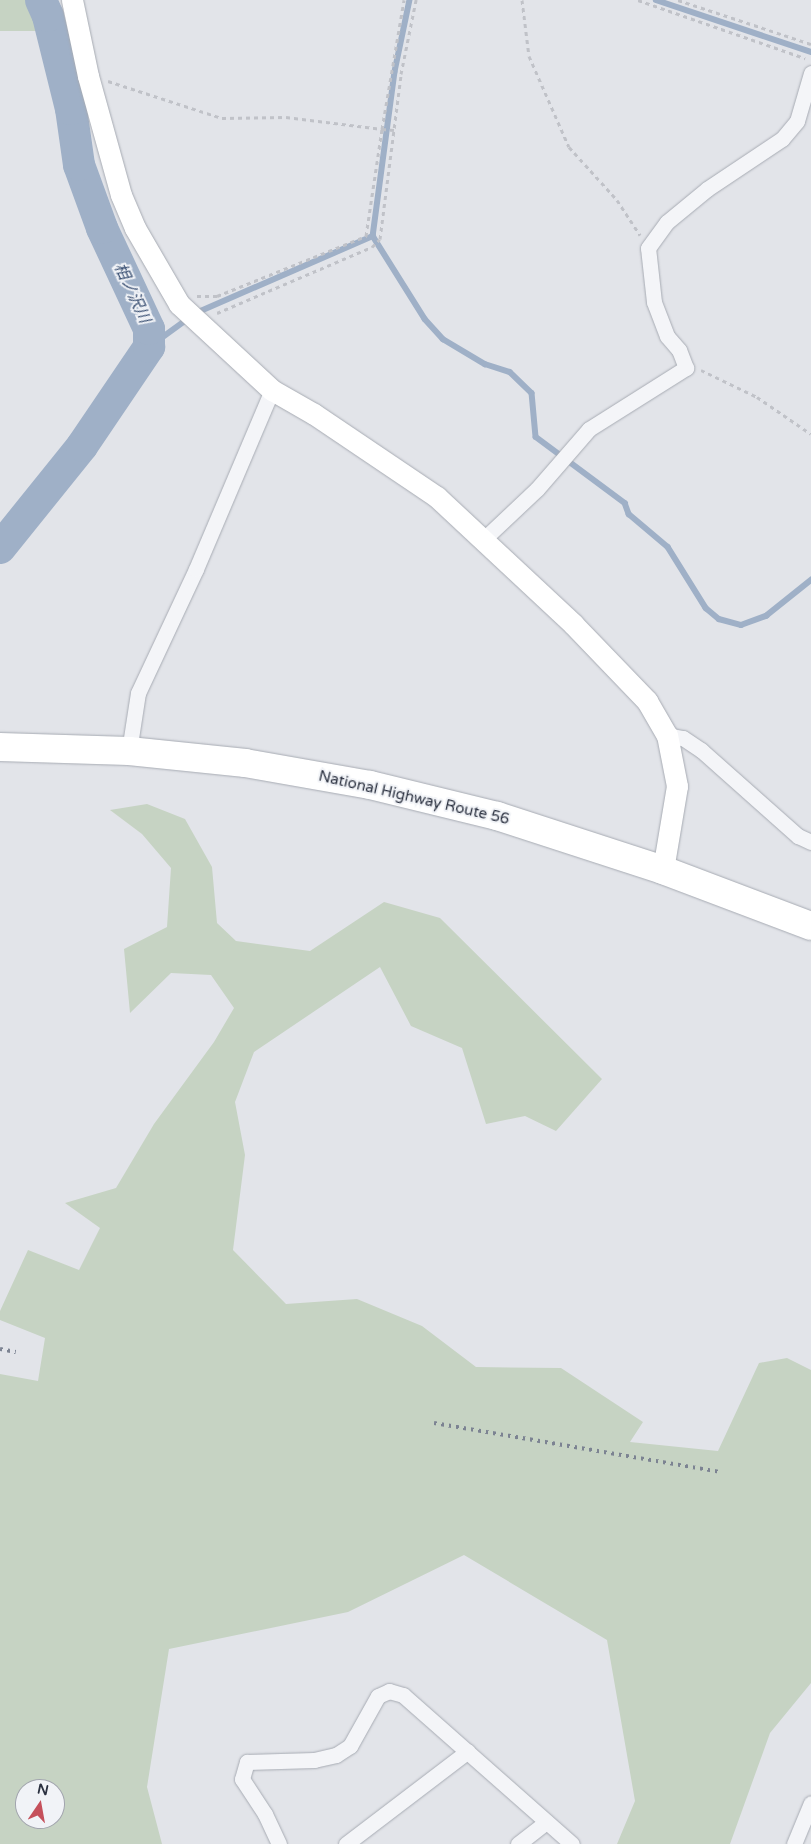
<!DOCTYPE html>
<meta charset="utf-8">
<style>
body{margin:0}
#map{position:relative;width:811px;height:1844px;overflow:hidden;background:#e2e4e9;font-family:"Varela Round","Noto Sans JP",sans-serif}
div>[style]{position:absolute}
.green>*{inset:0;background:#c6d3c3}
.stream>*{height:5.5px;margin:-2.75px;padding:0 2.75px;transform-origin:2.75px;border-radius:2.75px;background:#9fb0c7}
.river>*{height:32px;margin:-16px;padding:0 16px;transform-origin:16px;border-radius:16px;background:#9fb0c7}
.path>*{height:3px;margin-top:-1.5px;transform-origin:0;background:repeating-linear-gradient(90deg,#c0c2c8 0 4px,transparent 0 8px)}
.roads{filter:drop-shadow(0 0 1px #a7abb3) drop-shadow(0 0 1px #a7abb3)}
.street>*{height:15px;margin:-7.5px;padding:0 7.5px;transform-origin:7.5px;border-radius:7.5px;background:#f4f5f8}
.secondary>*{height:21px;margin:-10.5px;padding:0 10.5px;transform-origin:10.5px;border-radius:10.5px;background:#fff}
.highway>*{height:28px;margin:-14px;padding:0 14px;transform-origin:14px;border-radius:14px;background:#fff}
.rail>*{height:4px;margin-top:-2px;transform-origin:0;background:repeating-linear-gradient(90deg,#7c8392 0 2.5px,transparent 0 7.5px)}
span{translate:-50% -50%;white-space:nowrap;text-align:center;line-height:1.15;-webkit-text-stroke:4px #f1f3f7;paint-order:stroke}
.street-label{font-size:15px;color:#2b3140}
.water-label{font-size:16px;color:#384e71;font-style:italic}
.north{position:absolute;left:15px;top:1779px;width:50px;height:50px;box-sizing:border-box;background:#f1f3f7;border:1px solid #a2a5ae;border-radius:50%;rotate:12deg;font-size:14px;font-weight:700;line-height:20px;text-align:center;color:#2b3140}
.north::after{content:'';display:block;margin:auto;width:18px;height:22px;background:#c5505b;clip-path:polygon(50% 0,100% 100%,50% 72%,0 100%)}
</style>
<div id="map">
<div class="green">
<i style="clip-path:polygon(0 0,33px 0,40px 31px,0 31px)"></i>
<i style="clip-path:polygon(evenodd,147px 804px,185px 819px,212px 867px,217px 923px,236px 941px,310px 951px,384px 902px,440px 918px,602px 1079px,556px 1131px,525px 1116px,486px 1124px,462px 1048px,411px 1026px,380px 967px,254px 1052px,235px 1102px,245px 1155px,233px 1250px,286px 1304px,357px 1299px,422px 1326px,476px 1367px,561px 1368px,643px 1422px,630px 1442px,718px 1451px,759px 1363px,787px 1358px,811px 1370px,811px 1683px,770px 1733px,730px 1844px,617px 1844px,635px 1801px,607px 1640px,464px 1555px,348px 1612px,169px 1649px,147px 1787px,162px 1844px,0 1844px,0 1374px,38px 1381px,45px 1338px,0 1320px,0 1311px,28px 1250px,79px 1270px,100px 1228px,65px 1203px,116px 1188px,154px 1124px,214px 1042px,234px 1008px,211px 975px,171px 973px,130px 1013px,124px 949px,167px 927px,171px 868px,142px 834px,110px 810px,147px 804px,25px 1789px,55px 1789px,55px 1819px,25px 1819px,25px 1789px)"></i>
</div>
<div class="stream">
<i style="left:410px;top:0;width:74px;rotate:101.8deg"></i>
<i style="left:395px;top:72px;width:165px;rotate:97.6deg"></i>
<i style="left:373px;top:236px;width:98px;rotate:57.9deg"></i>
<i style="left:425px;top:319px;width:27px;rotate:48deg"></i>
<i style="left:443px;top:339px;width:49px;rotate:30.8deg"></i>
<i style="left:485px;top:364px;width:26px;rotate:18deg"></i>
<i style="left:510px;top:372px;width:30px;rotate:44deg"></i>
<i style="left:532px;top:393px;width:44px;rotate:84.8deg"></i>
<i style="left:536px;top:437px;width:111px;rotate:36.6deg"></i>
<i style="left:625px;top:503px;width:12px;rotate:70deg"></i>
<i style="left:629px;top:514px;width:51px;rotate:40.2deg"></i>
<i style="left:668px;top:547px;width:72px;rotate:58.1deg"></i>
<i style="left:706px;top:608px;width:17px;rotate:40deg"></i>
<i style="left:719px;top:619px;width:23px;rotate:15deg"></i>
<i style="left:741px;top:625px;width:27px;rotate:-20deg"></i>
<i style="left:766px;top:616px;width:58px;rotate:-38.7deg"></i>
<i style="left:656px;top:0;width:163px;rotate:18.5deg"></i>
<i style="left:196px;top:313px;width:193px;rotate:-23.5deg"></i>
<i style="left:149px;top:347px;width:49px;rotate:-35.9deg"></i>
</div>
<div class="river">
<i style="left:0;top:548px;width:131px;rotate:-51.2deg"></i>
<i style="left:82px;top:446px;width:120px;rotate:-55.9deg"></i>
<i style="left:149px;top:347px;width:18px;rotate:-90deg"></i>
<i style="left:149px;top:329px;width:111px;rotate:-115deg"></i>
<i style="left:102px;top:228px;width:67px;rotate:-110.1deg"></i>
<i style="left:79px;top:165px;width:57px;rotate:-98.1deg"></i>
<i style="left:71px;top:109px;width:96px;rotate:-103.9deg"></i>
<i style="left:48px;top:16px;width:17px;rotate:-114deg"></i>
</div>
<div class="path">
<i style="left:522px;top:0;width:56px;rotate:82.9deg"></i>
<i style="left:529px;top:56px;width:99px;rotate:66.3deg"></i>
<i style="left:569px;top:147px;width:72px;rotate:47.8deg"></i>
<i style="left:617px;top:200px;width:42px;rotate:56.7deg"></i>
<i style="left:638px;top:0;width:177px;rotate:19.2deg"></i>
<i style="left:678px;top:0;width:140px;rotate:18.3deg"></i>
<i style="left:108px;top:81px;width:120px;rotate:18deg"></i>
<i style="left:222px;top:118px;width:64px;rotate:-0.9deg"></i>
<i style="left:286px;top:117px;width:97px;rotate:7.1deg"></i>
<i style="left:382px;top:129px;width:131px;rotate:-80.3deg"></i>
<i style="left:197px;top:296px;width:20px"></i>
<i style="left:217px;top:296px;width:161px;rotate:-21.9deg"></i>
<i style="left:366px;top:236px;width:108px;rotate:-81.5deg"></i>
<i style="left:382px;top:129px;width:12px;rotate:5deg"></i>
<i style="left:217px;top:313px;width:168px;rotate:-23.1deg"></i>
<i style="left:372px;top:247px;width:11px;rotate:-45deg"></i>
<i style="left:380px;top:239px;width:166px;rotate:-82.7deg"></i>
<i style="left:401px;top:74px;width:76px;rotate:-78.5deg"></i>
<i style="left:701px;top:370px;width:62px;rotate:25.7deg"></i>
<i style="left:757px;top:397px;width:65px;rotate:34.4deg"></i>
</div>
<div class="roads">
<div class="street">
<i style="left:485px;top:538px;width:71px;rotate:-43.3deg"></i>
<i style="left:537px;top:489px;width:79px;rotate:-49.1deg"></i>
<i style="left:589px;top:429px;width:115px;rotate:-32.2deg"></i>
<i style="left:686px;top:368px;width:19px;rotate:-111deg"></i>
<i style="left:679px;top:350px;width:18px;rotate:-131deg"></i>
<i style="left:667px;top:336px;width:36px;rotate:-111deg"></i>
<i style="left:654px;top:302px;width:54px;rotate:-96.3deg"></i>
<i style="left:648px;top:248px;width:32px;rotate:-54deg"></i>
<i style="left:667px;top:222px;width:52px;rotate:-39.5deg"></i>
<i style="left:707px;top:189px;width:90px;rotate:-33.7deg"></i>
<i style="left:782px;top:139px;width:23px;rotate:-50deg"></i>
<i style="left:797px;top:121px;width:50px;rotate:-73.7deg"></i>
<i style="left:667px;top:735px;width:16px;rotate:11deg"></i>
<i style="left:683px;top:738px;width:22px;rotate:34deg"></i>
<i style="left:701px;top:750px;width:130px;rotate:41.6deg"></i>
<i style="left:798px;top:836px;width:14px;rotate:25deg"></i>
<i style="left:129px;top:751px;width:59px;rotate:-81.2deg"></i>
<i style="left:138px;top:693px;width:137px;rotate:-64.9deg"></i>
<i style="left:196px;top:569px;width:194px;rotate:-67deg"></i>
<i style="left:279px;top:1844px;width:33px;rotate:-115deg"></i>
<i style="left:265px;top:1814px;width:42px;rotate:-123.3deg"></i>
<i style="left:242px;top:1779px;width:18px;rotate:-74deg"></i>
<i style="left:247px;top:1762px;width:67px;rotate:-1.7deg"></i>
<i style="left:314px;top:1760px;width:23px;rotate:-13deg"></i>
<i style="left:336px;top:1755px;width:17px;rotate:-33deg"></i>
<i style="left:350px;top:1746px;width:57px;rotate:-60.8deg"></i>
<i style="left:378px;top:1696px;width:12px;rotate:-24deg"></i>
<i style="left:389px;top:1691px;width:15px;rotate:16deg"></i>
<i style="left:403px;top:1695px;width:225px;rotate:41.4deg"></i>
<i style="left:346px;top:1844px;width:153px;rotate:-37.3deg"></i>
<i style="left:518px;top:1844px;width:36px;rotate:-38deg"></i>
<i style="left:794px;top:1844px;width:44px;rotate:-67.5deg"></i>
</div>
<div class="secondary">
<i style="left:72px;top:0;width:78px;rotate:78.1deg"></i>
<i style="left:88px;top:76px;width:123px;rotate:74.5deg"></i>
<i style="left:121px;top:195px;width:36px;rotate:67deg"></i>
<i style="left:135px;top:228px;width:88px;rotate:59.9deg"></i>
<i style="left:179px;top:304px;width:127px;rotate:42.8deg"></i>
<i style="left:272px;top:390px;width:48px;rotate:29.7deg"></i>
<i style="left:314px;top:414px;width:148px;rotate:34deg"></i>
<i style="left:437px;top:497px;width:186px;rotate:43deg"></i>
<i style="left:573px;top:624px;width:107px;rotate:46.1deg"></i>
<i style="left:647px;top:701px;width:39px;rotate:60deg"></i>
<i style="left:667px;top:735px;width:52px;rotate:78.9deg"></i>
<i style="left:677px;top:786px;width:85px;rotate:99.5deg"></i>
</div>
<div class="highway">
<i style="left:0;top:747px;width:129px;rotate:1.8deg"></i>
<i style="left:129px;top:751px;width:117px;rotate:5.9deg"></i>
<i style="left:245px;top:763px;width:127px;rotate:10deg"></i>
<i style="left:370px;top:785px;width:131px;rotate:13.7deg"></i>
<i style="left:497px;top:816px;width:175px;rotate:18deg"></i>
<i style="left:663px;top:870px;width:158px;rotate:20.7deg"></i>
</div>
</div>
<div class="rail">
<i style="left:0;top:1349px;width:16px;rotate:11deg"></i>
<i style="left:434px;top:1423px;width:290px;rotate:9.7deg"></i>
</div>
<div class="street-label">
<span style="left:414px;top:798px;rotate:13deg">National Highway Route 56</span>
</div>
<div class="water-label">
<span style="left:132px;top:293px;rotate:65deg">相ノ沢川</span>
</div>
<div class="north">N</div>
</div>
